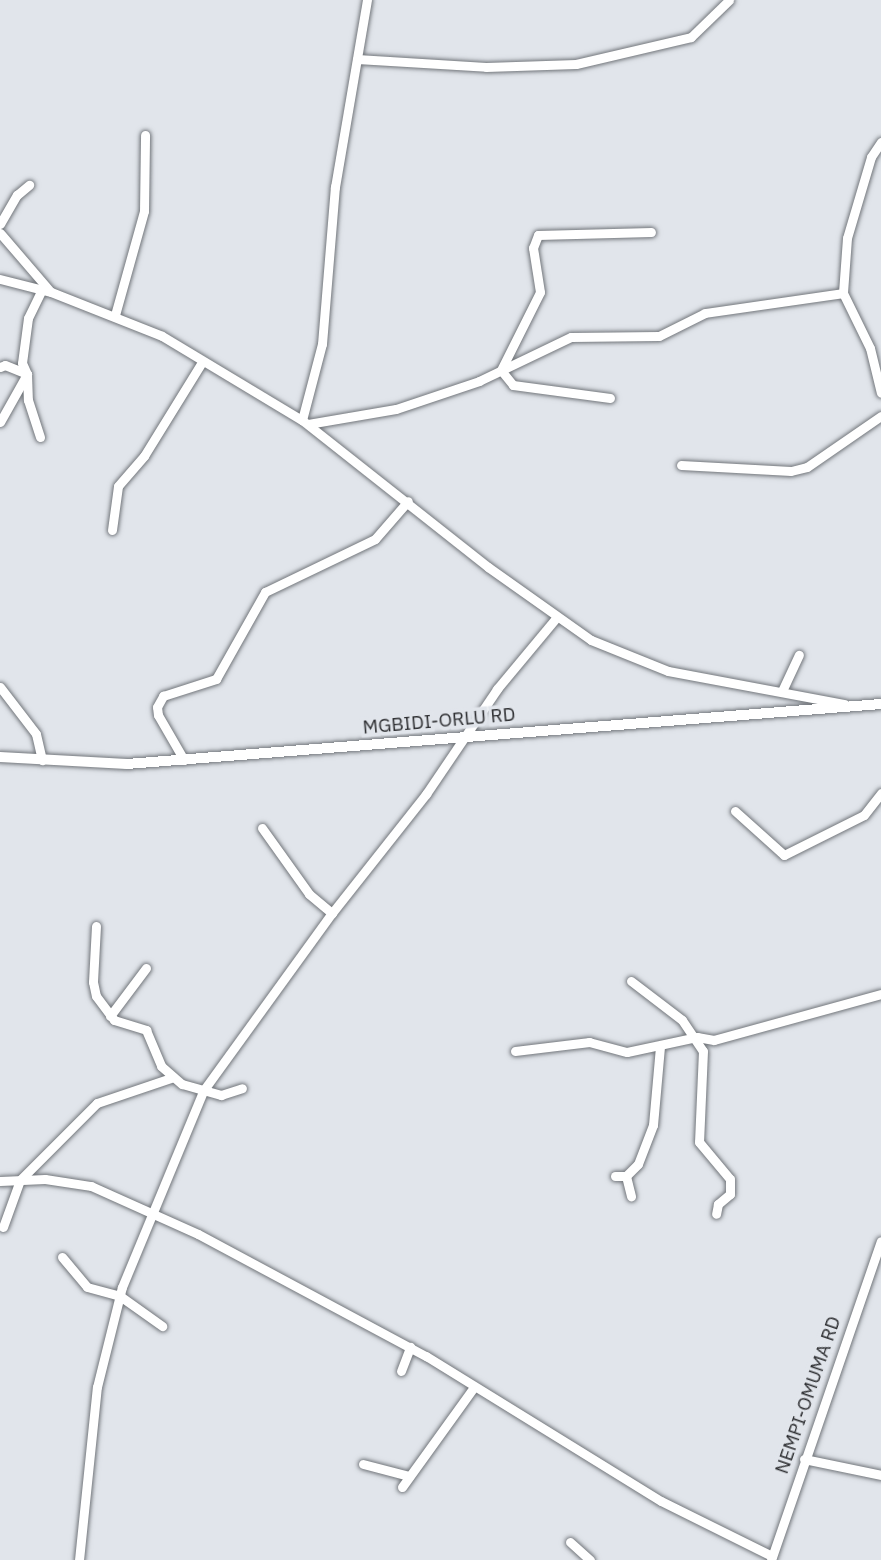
<!DOCTYPE html>
<style>
body{margin:0}
#map{position:relative;width:881px;height:1560px;overflow:hidden;background:#e1e5eb;font-family:"IBM Plex Sans",sans-serif}
div>[style]{position:absolute}
.roads{filter:drop-shadow(0 0 2px #72767b) drop-shadow(0 0 2px #72767b)}
.minor>*{height:9px;margin:-4.5px;padding:0 4.5px;transform-origin:4.5px;border-radius:4.5px;background:#fff}
.major>*{height:10px;margin:-5px;padding:0 5px;transform-origin:5px;border-radius:5px;background:#fff}
span{translate:-50% -50%;white-space:nowrap;text-align:center;line-height:1.15;-webkit-text-stroke:7px #e1e5eb;paint-order:stroke}
.street-label{font-size:19px;color:#2d2e31}
</style>
<div id="map">
<div class="roads">
<div class="minor">
<i style="left:357px;top:59px;width:129px;rotate:3.5deg"></i>
<i style="left:486px;top:67px;width:90px;rotate:-1.9deg"></i>
<i style="left:576px;top:64px;width:118px;rotate:-13.2deg"></i>
<i style="left:691px;top:37px;width:53px;rotate:-44.2deg"></i>
<i style="left:881px;top:142px;width:18px;rotate:124deg"></i>
<i style="left:871px;top:157px;width:84px;rotate:106.5deg"></i>
<i style="left:847px;top:238px;width:55px;rotate:94.2deg"></i>
<i style="left:843px;top:293px;width:61px;rotate:63.9deg"></i>
<i style="left:870px;top:348px;width:46px;rotate:76.3deg"></i>
<i style="left:0;top:224px;width:34px;rotate:-60deg"></i>
<i style="left:17px;top:195px;width:16px;rotate:-40deg"></i>
<i style="left:0;top:233px;width:75px;rotate:49.3deg"></i>
<i style="left:0;top:279px;width:53px;rotate:14.3deg"></i>
<i style="left:51px;top:292px;width:119px;rotate:21.6deg"></i>
<i style="left:162px;top:336px;width:163px;rotate:31deg"></i>
<i style="left:302px;top:420px;width:237px;rotate:38.3deg"></i>
<i style="left:488px;top:567px;width:126px;rotate:35.3deg"></i>
<i style="left:591px;top:640px;width:83px;rotate:21.9deg"></i>
<i style="left:668px;top:671px;width:180px;rotate:10.6deg"></i>
<i style="left:115px;top:315px;width:108px;rotate:-74.4deg"></i>
<i style="left:144px;top:211px;width:76px;rotate:-89.2deg"></i>
<i style="left:0;top:367px;width:5px;rotate:-22deg"></i>
<i style="left:5px;top:365px;width:24px;rotate:22deg"></i>
<i style="left:27px;top:374px;width:26px;rotate:88deg"></i>
<i style="left:28px;top:400px;width:39px;rotate:72deg"></i>
<i style="left:610px;top:398px;width:98px;rotate:-172.4deg"></i>
<i style="left:513px;top:385px;width:19px;rotate:-129deg"></i>
<i style="left:501px;top:370px;width:87px;rotate:-63.4deg"></i>
<i style="left:540px;top:292px;width:45px;rotate:-99deg"></i>
<i style="left:533px;top:248px;width:14px;rotate:-69deg"></i>
<i style="left:538px;top:235px;width:113px;rotate:-1.5deg"></i>
<i style="left:302px;top:420px;width:79px;rotate:-75.3deg"></i>
<i style="left:322px;top:344px;width:158px;rotate:-85.3deg"></i>
<i style="left:335px;top:187px;width:190px;rotate:-80.3deg"></i>
<i style="left:0;top:422px;width:55px;rotate:-60.6deg"></i>
<i style="left:27px;top:374px;width:12px;rotate:-114deg"></i>
<i style="left:22px;top:363px;width:45px;rotate:-82.4deg"></i>
<i style="left:28px;top:318px;width:32px;rotate:-64deg"></i>
<i style="left:308px;top:424px;width:89px;rotate:-9.7deg"></i>
<i style="left:396px;top:409px;width:88px;rotate:-18.6deg"></i>
<i style="left:479px;top:381px;width:102px;rotate:-25.6deg"></i>
<i style="left:571px;top:337px;width:88px;rotate:-0.7deg"></i>
<i style="left:659px;top:336px;width:51px;rotate:-26.6deg"></i>
<i style="left:705px;top:313px;width:139px;rotate:-8.2deg"></i>
<i style="left:681px;top:465px;width:110px;rotate:3.1deg"></i>
<i style="left:791px;top:471px;width:16px;rotate:-14deg"></i>
<i style="left:807px;top:467px;width:90px;rotate:-34.6deg"></i>
<i style="left:112px;top:530px;width:44px;rotate:-82.2deg"></i>
<i style="left:118px;top:486px;width:40px;rotate:-49deg"></i>
<i style="left:144px;top:456px;width:110px;rotate:-58.3deg"></i>
<i style="left:0;top:687px;width:59px;rotate:52.5deg"></i>
<i style="left:36px;top:734px;width:27px;rotate:77deg"></i>
<i style="left:782px;top:691px;width:40px;rotate:-65deg"></i>
<i style="left:184px;top:760px;width:52px;rotate:-120deg"></i>
<i style="left:158px;top:715px;width:8px;rotate:-97deg"></i>
<i style="left:157px;top:707px;width:13px;rotate:-61deg"></i>
<i style="left:163px;top:696px;width:56px;rotate:-17.8deg"></i>
<i style="left:216px;top:679px;width:100px;rotate:-60.6deg"></i>
<i style="left:265px;top:592px;width:122px;rotate:-25.7deg"></i>
<i style="left:375px;top:539px;width:50px;rotate:-49deg"></i>
<i style="left:735px;top:811px;width:66px;rotate:41.9deg"></i>
<i style="left:784px;top:855px;width:89px;rotate:-26.6deg"></i>
<i style="left:864px;top:815px;width:28px;rotate:-52deg"></i>
<i style="left:262px;top:828px;width:81px;rotate:54.5deg"></i>
<i style="left:309px;top:894px;width:30px;rotate:40deg"></i>
<i style="left:96px;top:926px;width:56px;rotate:93.1deg"></i>
<i style="left:93px;top:982px;width:14px;rotate:78deg"></i>
<i style="left:96px;top:996px;width:30px;rotate:53deg"></i>
<i style="left:114px;top:1020px;width:34px;rotate:17deg"></i>
<i style="left:146px;top:1030px;width:39px;rotate:67deg"></i>
<i style="left:161px;top:1066px;width:28px;rotate:41deg"></i>
<i style="left:182px;top:1084px;width:41px;rotate:15.8deg"></i>
<i style="left:221px;top:1095px;width:22px;rotate:-18deg"></i>
<i style="left:631px;top:981px;width:64px;rotate:37.4deg"></i>
<i style="left:682px;top:1020px;width:37px;rotate:56deg"></i>
<i style="left:703px;top:1051px;width:91px;rotate:92.5deg"></i>
<i style="left:699px;top:1142px;width:48px;rotate:50deg"></i>
<i style="left:730px;top:1179px;width:15px;rotate:90deg"></i>
<i style="left:730px;top:1194px;width:16px;rotate:140deg"></i>
<i style="left:718px;top:1204px;width:10px;rotate:101deg"></i>
<i style="left:110px;top:1016px;width:60px;rotate:-53.1deg"></i>
<i style="left:515px;top:1051px;width:75px;rotate:-6.9deg"></i>
<i style="left:589px;top:1042px;width:39px;rotate:15deg"></i>
<i style="left:627px;top:1052px;width:72px;rotate:-12.1deg"></i>
<i style="left:697px;top:1037px;width:17px;rotate:10deg"></i>
<i style="left:714px;top:1040px;width:173px;rotate:-15.4deg"></i>
<i style="left:615px;top:1176px;width:11px"></i>
<i style="left:626px;top:1176px;width:17px;rotate:-45deg"></i>
<i style="left:638px;top:1164px;width:42px;rotate:-69deg"></i>
<i style="left:653px;top:1125px;width:79px;rotate:-84.9deg"></i>
<i style="left:626px;top:1176px;width:21px;rotate:76deg"></i>
<i style="left:0;top:1181px;width:45px;rotate:-2.5deg"></i>
<i style="left:45px;top:1179px;width:47px;rotate:8.7deg"></i>
<i style="left:91px;top:1186px;width:117px;rotate:24.2deg"></i>
<i style="left:198px;top:1234px;width:259px;rotate:28.2deg"></i>
<i style="left:426px;top:1356px;width:276px;rotate:31.7deg"></i>
<i style="left:661px;top:1501px;width:124px;rotate:26.4deg"></i>
<i style="left:3px;top:1227px;width:50px;rotate:-70.1deg"></i>
<i style="left:20px;top:1180px;width:109px;rotate:-45deg"></i>
<i style="left:97px;top:1103px;width:78px;rotate:-18.7deg"></i>
<i style="left:62px;top:1257px;width:39px;rotate:50deg"></i>
<i style="left:87px;top:1287px;width:34px;rotate:15deg"></i>
<i style="left:120px;top:1296px;width:52px;rotate:35.5deg"></i>
<i style="left:401px;top:1371px;width:26px;rotate:-69deg"></i>
<i style="left:804px;top:1459px;width:79px;rotate:11.7deg"></i>
<i style="left:363px;top:1464px;width:48px;rotate:14.6deg"></i>
<i style="left:402px;top:1487px;width:123px;rotate:-54.2deg"></i>
<i style="left:570px;top:1542px;width:27px;rotate:42deg"></i>
<i style="left:79px;top:1560px;width:174px;rotate:-84.1deg"></i>
<i style="left:97px;top:1387px;width:103px;rotate:-76deg"></i>
<i style="left:122px;top:1287px;width:212px;rotate:-67.5deg"></i>
<i style="left:203px;top:1091px;width:220px;rotate:-54.1deg"></i>
<i style="left:332px;top:913px;width:152px;rotate:-51.7deg"></i>
<i style="left:426px;top:794px;width:127px;rotate:-55.9deg"></i>
<i style="left:497px;top:689px;width:92px;rotate:-50.3deg"></i>
<i style="left:771px;top:1560px;width:337px;rotate:-71deg"></i>
</div>
<div class="major">
<i style="left:0;top:757px;width:127px;rotate:3.2deg"></i>
<i style="left:127px;top:764px;width:756px;rotate:-4.55deg"></i>
</div>
</div>
<div class="street-label">
<span style="left:439px;top:721px;rotate:-5deg">MGBIDI-ORLU RD</span>
<span style="left:808px;top:1395px;rotate:-71deg">NEMPI-OMUMA RD</span>
</div>
</div>
